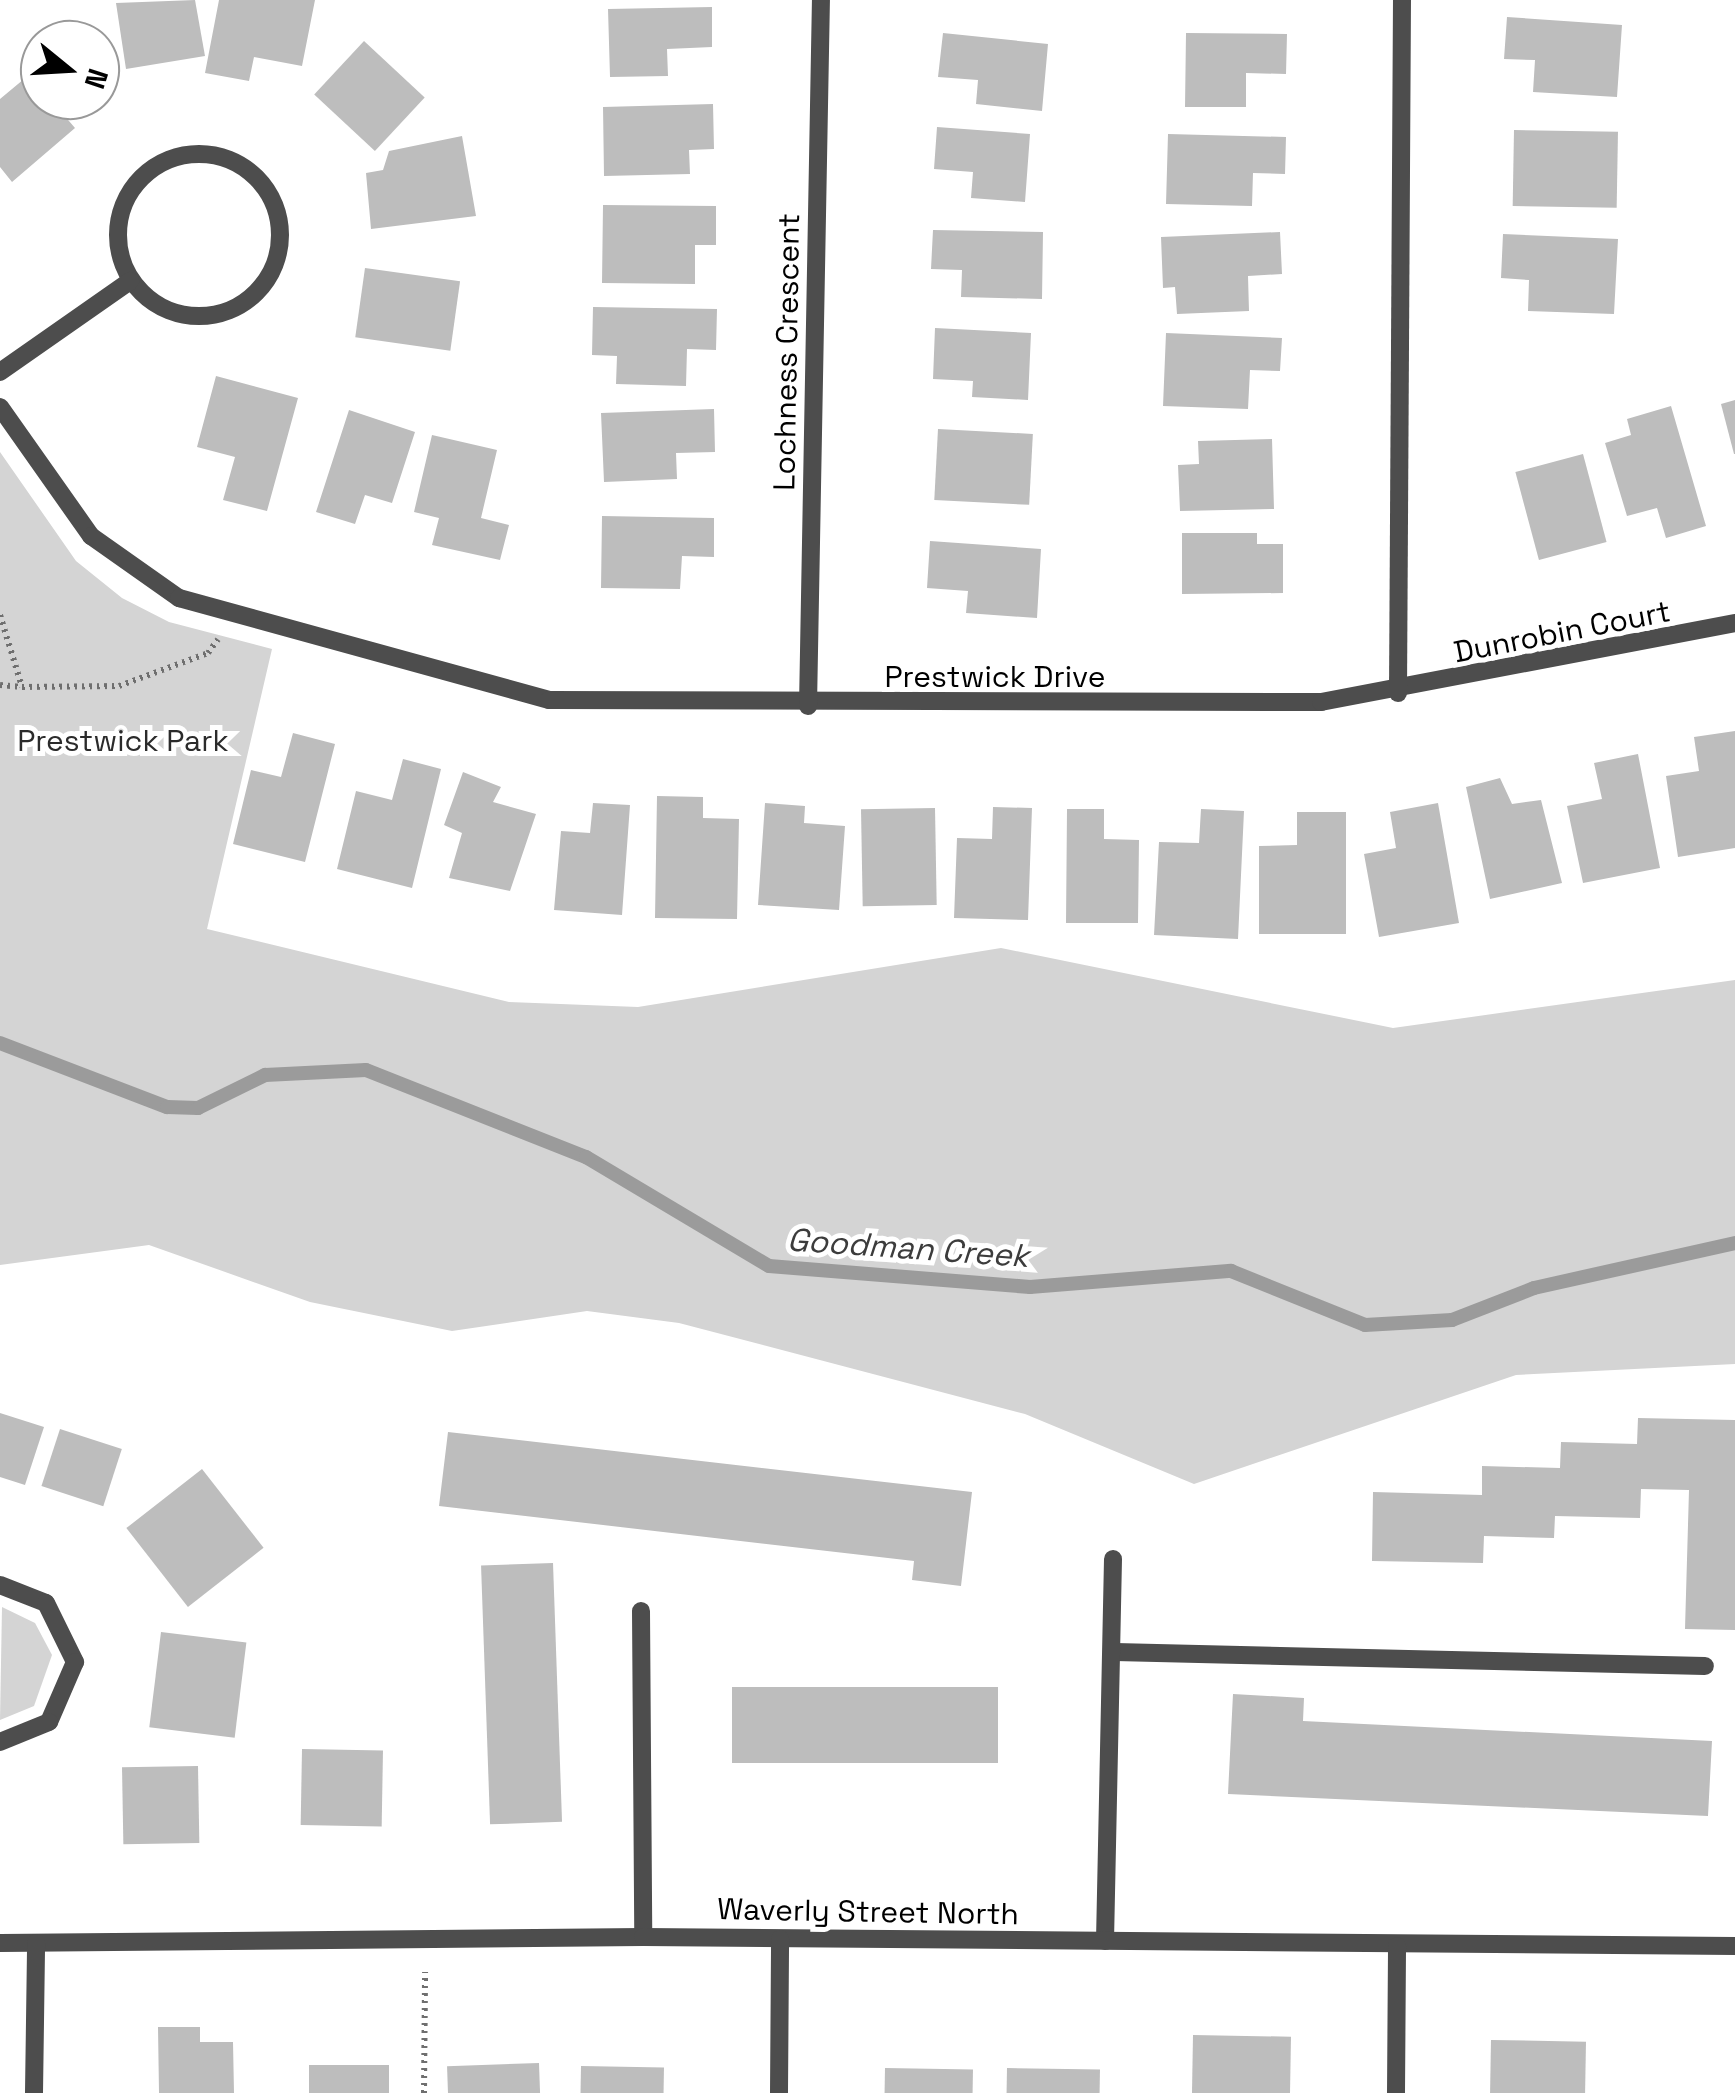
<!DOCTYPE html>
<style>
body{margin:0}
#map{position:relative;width:1735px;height:2093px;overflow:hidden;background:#fff;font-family:"Space Grotesk",sans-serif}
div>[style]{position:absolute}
.green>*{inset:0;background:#d4d4d4}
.stream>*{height:14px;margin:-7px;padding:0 7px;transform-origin:7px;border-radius:7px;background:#9b9b9b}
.building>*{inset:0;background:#bdbdbd;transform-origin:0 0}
.path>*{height:6px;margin-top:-3px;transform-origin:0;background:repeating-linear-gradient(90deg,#6f6f6f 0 2.5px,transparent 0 7.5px)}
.minor>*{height:18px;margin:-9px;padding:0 9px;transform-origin:9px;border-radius:9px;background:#4d4d4d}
.minor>.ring{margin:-9px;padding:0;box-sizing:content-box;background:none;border:18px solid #4d4d4d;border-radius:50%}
span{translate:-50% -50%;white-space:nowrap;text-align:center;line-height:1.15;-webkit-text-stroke:10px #fff;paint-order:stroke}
.street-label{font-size:30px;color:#000}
.park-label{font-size:30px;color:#2b2b2b}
.water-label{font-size:32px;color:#3c3c3c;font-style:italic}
.north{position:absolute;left:20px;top:20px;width:100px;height:100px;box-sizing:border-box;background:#fff;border:2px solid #999;border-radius:50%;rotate:108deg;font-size:28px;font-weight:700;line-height:40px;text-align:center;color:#000}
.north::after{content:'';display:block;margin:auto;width:35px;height:45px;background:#000;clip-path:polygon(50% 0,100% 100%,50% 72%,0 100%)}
</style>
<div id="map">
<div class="green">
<i style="clip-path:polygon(0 452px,76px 561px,122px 598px,169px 622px,272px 649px,207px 929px,509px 1002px,638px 1007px,1001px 948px,1393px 1028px,1735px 980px,1735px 1364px,1516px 1375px,1194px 1484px,1025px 1414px,679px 1323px,587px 1311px,452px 1331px,310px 1302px,149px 1245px,0 1265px)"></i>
<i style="clip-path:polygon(2px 1607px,35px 1623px,52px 1655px,34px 1706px,0 1720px)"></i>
</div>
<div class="stream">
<i style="left:0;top:1043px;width:179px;rotate:21deg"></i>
<i style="left:167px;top:1107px;width:31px;rotate:2deg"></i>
<i style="left:198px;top:1108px;width:75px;rotate:-26.2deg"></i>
<i style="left:265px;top:1075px;width:101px;rotate:-2.8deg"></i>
<i style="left:366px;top:1070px;width:237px;rotate:21.6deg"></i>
<i style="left:586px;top:1157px;width:213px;rotate:30.8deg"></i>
<i style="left:769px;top:1266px;width:262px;rotate:4.6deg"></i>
<i style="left:1030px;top:1287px;width:202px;rotate:-4.6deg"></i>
<i style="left:1231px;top:1271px;width:144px;rotate:21.9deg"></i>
<i style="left:1365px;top:1325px;width:87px;rotate:-3.3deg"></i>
<i style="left:1452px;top:1320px;width:88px;rotate:-21.3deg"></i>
<i style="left:1534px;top:1288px;width:206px;rotate:-12.6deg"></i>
</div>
<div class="building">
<i style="clip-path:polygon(195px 0,205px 56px,126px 69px,116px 3px)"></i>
<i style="clip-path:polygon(219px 0,315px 0,302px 66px,254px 57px,249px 81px,205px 73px)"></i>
<i style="clip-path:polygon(712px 7px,712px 47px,667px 49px,668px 76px,610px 77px,608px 9px)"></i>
<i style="clip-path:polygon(1507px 17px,1622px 25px,1617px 97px,1533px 92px,1535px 60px,1504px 59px)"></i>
<i style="clip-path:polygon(943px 33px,1048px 44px,1042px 111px,976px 104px,978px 80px,938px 77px)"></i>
<i style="clip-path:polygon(1186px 33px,1287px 34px,1286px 74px,1246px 73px,1246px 107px,1185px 107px)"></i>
<i style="left:364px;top:41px;width:83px;height:73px;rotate:43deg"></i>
<i style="clip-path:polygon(30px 74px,40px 100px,51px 100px,75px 128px,12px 182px,0 167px,0 99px)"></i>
<i style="clip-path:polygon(713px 104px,714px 149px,689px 150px,690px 174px,604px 176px,603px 107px)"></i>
<i style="clip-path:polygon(937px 127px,1030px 134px,1025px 202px,971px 198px,973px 172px,934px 169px)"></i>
<i style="left:1514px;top:130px;width:104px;height:76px;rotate:1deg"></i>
<i style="clip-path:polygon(1168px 134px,1286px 137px,1285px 174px,1253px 173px,1252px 206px,1166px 204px)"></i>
<i style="clip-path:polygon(462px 136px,476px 216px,371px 229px,366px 173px,383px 170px,389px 151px)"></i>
<i style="clip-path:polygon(603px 205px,716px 206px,716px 245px,695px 245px,695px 284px,602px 283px)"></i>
<i style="clip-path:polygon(933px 230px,1043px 232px,1042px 299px,961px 297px,962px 270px,931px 269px)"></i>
<i style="clip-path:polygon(1280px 232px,1282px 274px,1248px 276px,1249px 311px,1177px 314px,1175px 287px,1163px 288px,1161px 237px)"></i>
<i style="clip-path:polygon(1503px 234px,1618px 239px,1614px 314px,1528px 311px,1529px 280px,1501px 278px)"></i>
<i style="left:365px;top:268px;width:96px;height:70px;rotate:8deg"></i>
<i style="clip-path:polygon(593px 307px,717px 309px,716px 350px,687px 349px,686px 386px,616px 384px,617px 356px,592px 355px)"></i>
<i style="clip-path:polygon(935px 328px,1031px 333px,1028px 400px,972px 397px,973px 381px,933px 379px)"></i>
<i style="clip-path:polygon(1166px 333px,1282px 338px,1280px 371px,1250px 370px,1248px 409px,1163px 406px)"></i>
<i style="clip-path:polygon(216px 376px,298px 398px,267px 511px,223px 500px,235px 457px,197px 447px)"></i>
<i style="clip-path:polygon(1735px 400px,1735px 454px,1734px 454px,1721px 404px)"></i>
<i style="clip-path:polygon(1671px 406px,1706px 526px,1666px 538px,1657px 508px,1627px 516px,1605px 443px,1631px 435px,1627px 419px)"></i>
<i style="clip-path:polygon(714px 409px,715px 452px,676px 453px,677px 479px,604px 482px,601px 413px)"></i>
<i style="clip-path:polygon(349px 410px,415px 432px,392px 503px,365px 495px,355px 524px,316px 512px)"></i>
<i style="left:938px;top:429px;width:95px;height:71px;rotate:3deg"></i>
<i style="clip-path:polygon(432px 435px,497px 450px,481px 518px,509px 525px,500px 560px,432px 545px,439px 518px,414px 512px)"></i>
<i style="clip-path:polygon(1272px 439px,1274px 509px,1180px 511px,1178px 465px,1199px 464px,1198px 441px)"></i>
<i style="left:1583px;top:454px;width:91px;height:70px;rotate:75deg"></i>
<i style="clip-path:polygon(602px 516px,714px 518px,714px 557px,682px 556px,680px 589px,601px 588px)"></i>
<i style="clip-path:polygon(1182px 533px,1257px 533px,1257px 544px,1283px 544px,1283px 593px,1182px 594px)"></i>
<i style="clip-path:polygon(930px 541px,1041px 549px,1037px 618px,966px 613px,968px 591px,927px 588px)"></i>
<i style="clip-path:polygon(1735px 731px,1735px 848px,1678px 857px,1666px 776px,1699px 771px,1694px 737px)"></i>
<i style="clip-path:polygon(293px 733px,335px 744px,305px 862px,233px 844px,251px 770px,281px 777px)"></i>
<i style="clip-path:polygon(1638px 754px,1660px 868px,1583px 883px,1567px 806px,1602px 799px,1594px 763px)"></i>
<i style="clip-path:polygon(403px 759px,441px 769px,412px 888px,337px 869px,356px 791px,392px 800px)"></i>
<i style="clip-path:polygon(463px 772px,501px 787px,493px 802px,536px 814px,510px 891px,449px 878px,462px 833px,444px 825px)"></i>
<i style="clip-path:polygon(1500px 778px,1512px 804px,1541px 800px,1562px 883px,1490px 899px,1466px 787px)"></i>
<i style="clip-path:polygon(657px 796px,703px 797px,703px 818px,739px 819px,737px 919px,655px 918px)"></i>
<i style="clip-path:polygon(593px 803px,630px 805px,622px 915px,554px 910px,561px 831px,590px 833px)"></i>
<i style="clip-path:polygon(765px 803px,805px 806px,804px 823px,845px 826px,839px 910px,758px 905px)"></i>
<i style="clip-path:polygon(1438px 803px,1459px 923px,1379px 937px,1364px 854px,1396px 848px,1390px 812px)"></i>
<i style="clip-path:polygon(993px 807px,1032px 808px,1028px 920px,954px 918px,957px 838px,992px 839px)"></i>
<i style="left:935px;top:808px;width:97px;height:74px;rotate:89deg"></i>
<i style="clip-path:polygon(1067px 809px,1104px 809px,1104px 839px,1139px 840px,1138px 923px,1066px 923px)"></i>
<i style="clip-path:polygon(1201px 809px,1244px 811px,1238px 939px,1154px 935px,1159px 842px,1199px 843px)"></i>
<i style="clip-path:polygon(1297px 812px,1346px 812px,1346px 934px,1259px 934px,1259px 846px,1297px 845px)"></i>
<i style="clip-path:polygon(0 1413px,44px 1427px,25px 1485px,0 1477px)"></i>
<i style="clip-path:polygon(1638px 1418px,1735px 1420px,1735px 1630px,1685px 1629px,1689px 1490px,1641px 1489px,1640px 1518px,1555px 1516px,1554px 1538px,1484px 1536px,1483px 1563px,1372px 1561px,1373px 1492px,1482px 1495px,1482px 1466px,1560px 1468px,1561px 1442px,1637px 1444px)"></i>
<i style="left:60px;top:1429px;width:65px;height:60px;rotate:18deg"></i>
<i style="clip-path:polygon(448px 1432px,972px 1492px,961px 1586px,912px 1580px,914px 1561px,439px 1506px)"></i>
<i style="left:202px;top:1469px;width:100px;height:96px;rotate:52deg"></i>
<i style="left:553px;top:1563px;width:259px;height:72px;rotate:88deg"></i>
<i style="left:161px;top:1632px;width:86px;height:96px;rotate:7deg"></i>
<i style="left:732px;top:1687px;width:266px;height:76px"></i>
<i style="clip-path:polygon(1233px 1694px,1304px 1698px,1303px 1721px,1712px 1741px,1708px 1816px,1228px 1794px)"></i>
<i style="left:302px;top:1749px;width:81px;height:76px;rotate:1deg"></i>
<i style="left:198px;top:1766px;width:77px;height:76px;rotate:89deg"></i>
<i style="clip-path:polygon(158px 2027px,200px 2027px,200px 2042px,233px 2042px,234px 2093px,159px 2093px)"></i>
<i style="left:1193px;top:2035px;width:98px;height:58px;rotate:1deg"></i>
<i style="left:1491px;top:2040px;width:95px;height:53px;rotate:1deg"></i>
<i style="left:539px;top:2063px;width:30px;height:92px;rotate:88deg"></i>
<i style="left:309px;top:2065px;width:80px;height:28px"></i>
<i style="left:581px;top:2066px;width:83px;height:27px;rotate:1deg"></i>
<i style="left:885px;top:2068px;width:88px;height:25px;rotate:1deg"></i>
<i style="left:1007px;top:2068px;width:93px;height:25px;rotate:1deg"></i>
</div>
<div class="path">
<i style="left:0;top:615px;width:75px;rotate:73deg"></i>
<i style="left:22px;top:687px;width:97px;rotate:-0.6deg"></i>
<i style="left:119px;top:686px;width:95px;rotate:-20.3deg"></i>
<i style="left:208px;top:653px;width:17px;rotate:-54deg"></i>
<i style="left:0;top:685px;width:22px;rotate:5deg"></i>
<i style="left:424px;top:2093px;width:121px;rotate:-89.5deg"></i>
</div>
<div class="minor">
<i class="ring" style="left:118px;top:154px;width:144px;height:144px"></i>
<i style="left:0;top:372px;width:159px;rotate:-35deg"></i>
<i style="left:0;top:407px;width:158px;rotate:54.8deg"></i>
<i style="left:91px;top:536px;width:108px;rotate:35.2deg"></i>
<i style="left:179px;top:598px;width:384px;rotate:15.4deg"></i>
<i style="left:549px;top:700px;width:772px;rotate:0.15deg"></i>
<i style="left:1321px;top:702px;width:421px;rotate:-10.8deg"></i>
<i style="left:1398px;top:693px;width:693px;rotate:-89.67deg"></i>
<i style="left:808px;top:706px;width:706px;rotate:-88.95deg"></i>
<i style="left:0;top:1585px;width:49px;rotate:21.4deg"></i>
<i style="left:46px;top:1603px;width:66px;rotate:63.8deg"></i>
<i style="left:75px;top:1662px;width:65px;rotate:113.4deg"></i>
<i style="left:49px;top:1722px;width:53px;rotate:157.8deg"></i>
<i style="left:641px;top:1611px;width:326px;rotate:89.6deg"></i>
<i style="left:1115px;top:1652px;width:590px;rotate:1.36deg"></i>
<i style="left:1105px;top:1941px;width:382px;rotate:-88.8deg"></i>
<i style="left:0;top:1943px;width:643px;rotate:-0.53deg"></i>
<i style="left:643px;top:1937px;width:1092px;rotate:0.47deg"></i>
<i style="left:34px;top:2093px;width:150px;rotate:-89.2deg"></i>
<i style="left:779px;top:2093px;width:154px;rotate:-89.6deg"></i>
<i style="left:1396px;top:2093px;width:147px;rotate:-89.6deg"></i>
</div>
<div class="street-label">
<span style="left:787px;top:352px;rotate:-89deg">Lochness Crescent</span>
<span style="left:1562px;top:632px;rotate:-11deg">Dunrobin Court</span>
<span style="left:995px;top:677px">Prestwick Drive</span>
<span style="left:868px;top:1912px;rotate:1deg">Waverly Street North</span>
</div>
<div class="park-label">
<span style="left:123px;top:741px">Prestwick Park</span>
</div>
<div class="water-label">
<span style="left:908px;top:1248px;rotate:4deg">Goodman Creek</span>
</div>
<div class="north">N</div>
</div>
